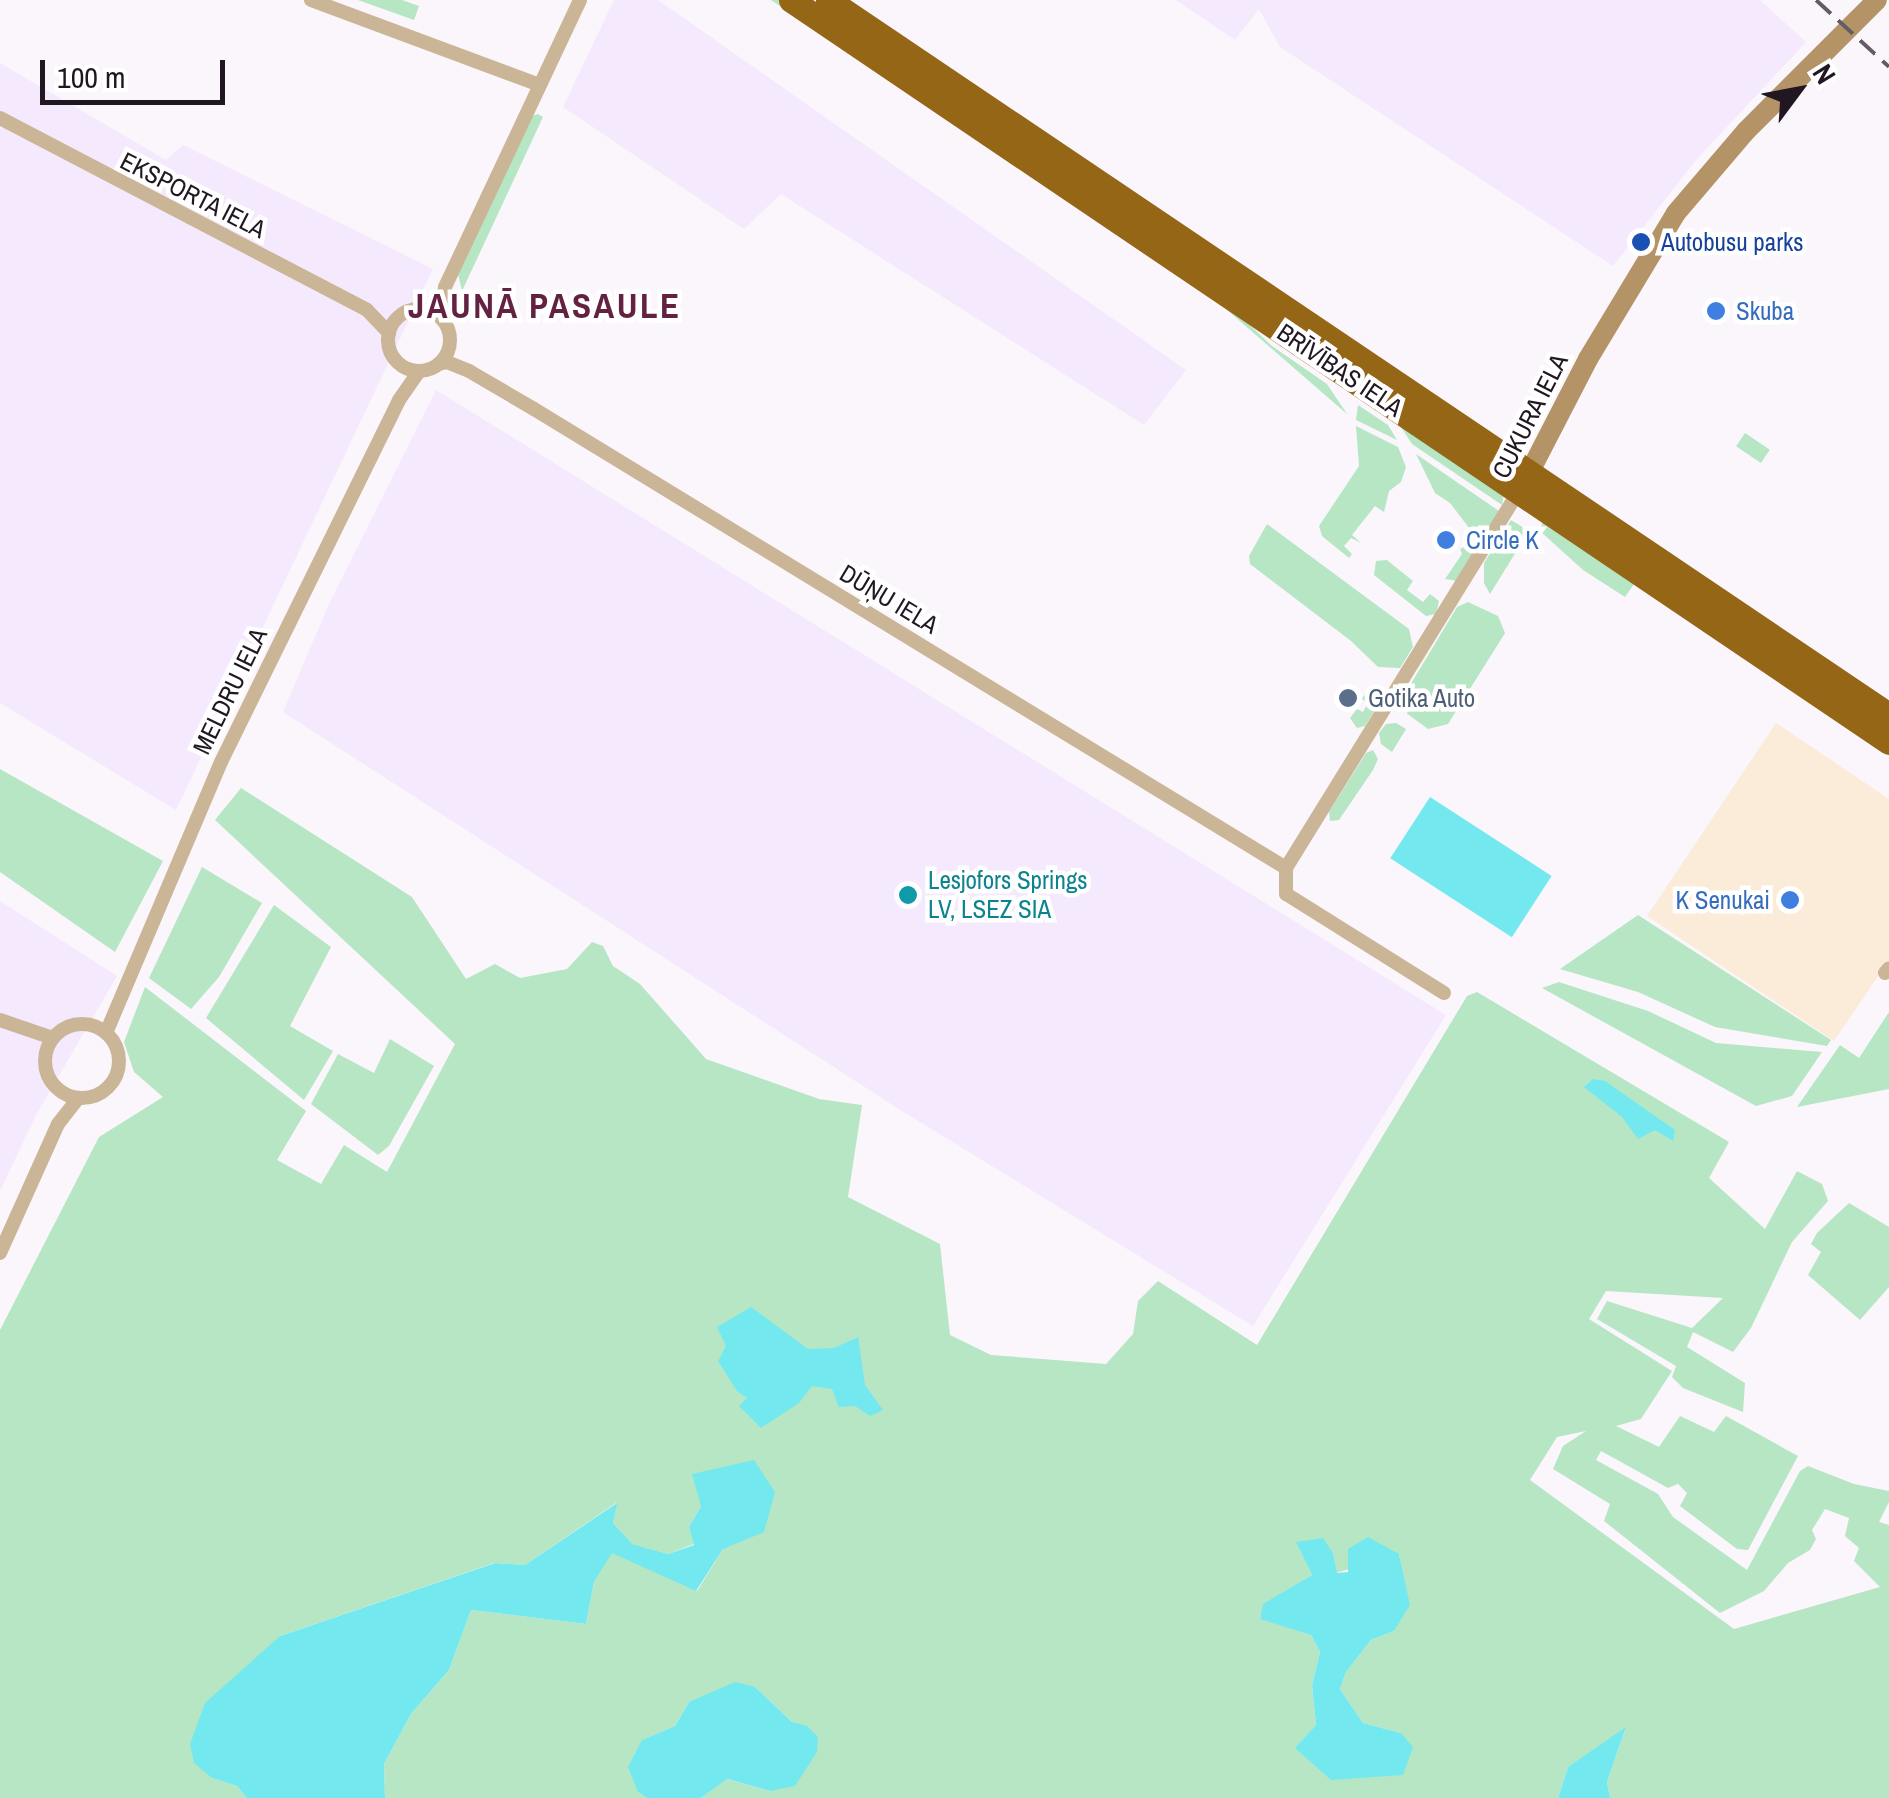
<!DOCTYPE html>
<meta charset="utf-8">
<style>
body{margin:0}
#map{position:relative;width:1889px;height:1798px;overflow:hidden;background:#fbf6fc;font-family:"Archivo Narrow",sans-serif}
div>[style]{position:absolute}
.commercial>*{inset:0;background:#fbebd9}
.industrial>*{inset:0;background:#f4e9fd}
.green>*{inset:0;background:#b6e6c4;transform-origin:0 0}
.water>*{inset:0;background:#73e9ef;transform-origin:0 0}
.street>*{height:14px;margin:-7px;padding:0 7px;transform-origin:7px;border-radius:7px;background:#cbb597}
.street>.ring{margin:-7px;padding:0;box-sizing:content-box;background:none;border:14px solid #cbb597;border-radius:50%}
.secondary>*{height:20px;margin:-10px;padding:0 10px;transform-origin:10px;border-radius:10px;background:#b49366}
.highway>*{height:25px;margin:-12.5px;padding:0 12.5px;transform-origin:12.5px;border-radius:12.5px;background:#946616}
.rail>*{height:4px;margin-top:-2px;transform-origin:0;background:repeating-linear-gradient(90deg,#645c65 0 20px,transparent 0 30px)}
.dots>*{width:28px;height:28px;translate:-50% -50%;box-sizing:border-box;border:5px solid #fff;border-radius:50%}
span{translate:-50% -50%;white-space:nowrap;text-align:center;line-height:1.15;-webkit-text-stroke:9px #fff;paint-order:stroke}
.street-label{font-size:25px;color:#201722}
.transit-label{font-size:25px;color:#164399}
.left{translate:0 -50%;text-align:left}
.shop-label{font-size:25px;color:#366cbe}
.right{translate:-100% -50%;text-align:right}
.service-label{font-size:25px;color:#4e5e75}
.culture-label{font-size:25px;color:#0d838f}
.district-label{font-size:35px;color:#632241;font-weight:700;letter-spacing:2.5px}
.north{position:absolute;left:1749px;top:40px;width:100px;height:100px;-webkit-text-stroke:8px #fff;paint-order:stroke;rotate:58deg;font-size:28px;font-weight:700;line-height:40px;text-align:center;color:#201722}
.north::after{content:'';display:block;margin:auto;width:35px;height:45px;background:#201722;clip-path:polygon(50% 0,100% 100%,50% 72%,0 100%)}
.scale{position:absolute;left:40px;top:60px;width:185px;height:45px;box-sizing:border-box;border:5px solid #201722;border-top:0;padding-left:12px;font-size:30px;line-height:35px;white-space:nowrap;color:#201722;-webkit-text-stroke:8px #fff;paint-order:stroke}
</style>
<div id="map">
<div class="commercial">
<i style="clip-path:polygon(1776px 723px,1889px 799px,1889px 960px,1834px 1041px,1647px 916px)"></i>
</div>
<div class="industrial">
<i style="clip-path:polygon(614px 0,658px 0,1186px 370px,1144px 425px,781px 194px,744px 229px,563px 107px)"></i>
<i style="clip-path:polygon(1176px 0,1760px 0,1806px 42px,1696px 160px,1613px 266px,1280px 47px,1259px 9px,1235px 40px)"></i>
<i style="clip-path:polygon(0 63px,166px 160px,183px 145px,433px 269px,176px 810px,0 703px)"></i>
<i style="clip-path:polygon(436px 390px,1446px 1015px,1253px 1326px,902px 1111px,283px 712px,329px 604px)"></i>
<i style="clip-path:polygon(0 901px,117px 976px,36px 1115px,0 1191px)"></i>
</div>
<div class="green">
<i style="clip-path:polygon(358px 0,402px 0,419px 6px,414px 20px)"></i>
<i style="clip-path:polygon(771px 0,779px 0,1219px 296px,1272px 346px,1327px 384px,1347px 414px,1226px 309px)"></i>
<i style="clip-path:polygon(538px 114px,543px 117px,462px 291px,458px 274px,532px 116px)"></i>
<i style="clip-path:polygon(1358px 405px,1388px 425px,1397px 440px,1356px 420px)"></i>
<i style="clip-path:polygon(1397px 421px,1504px 493px,1502px 505px,1412px 444px)"></i>
<i style="clip-path:polygon(1356px 426px,1398px 447px,1406px 467px,1401px 482px,1389px 491px,1384px 512px,1375px 506px,1352px 535px,1361px 543px,1351px 538px,1344px 546px,1352px 554px,1349px 558px,1322px 536px,1319px 526px,1359px 466px)"></i>
<i style="left:1745px;top:433px;width:30px;height:16px;rotate:34deg"></i>
<i style="clip-path:polygon(1416px 454px,1499px 511px,1482px 537px,1469px 537px,1473px 533px,1450px 503px,1435px 493px)"></i>
<i style="clip-path:polygon(1544px 517px,1634px 584px,1625px 597px,1583px 570px,1540px 531px)"></i>
<i style="clip-path:polygon(1511px 520px,1529px 531px,1490px 594px,1484px 583px,1484px 563px)"></i>
<i style="clip-path:polygon(1267px 524px,1409px 629px,1413px 647px,1400px 668px,1378px 667px,1351px 641px,1250px 564px,1249px 556px)"></i>
<i style="clip-path:polygon(1483px 539px,1457px 581px,1445px 579px,1462px 554px,1460px 549px)"></i>
<i style="clip-path:polygon(1387px 560px,1413px 581px,1407px 590px,1423px 602px,1430px 594px,1439px 601px,1436px 614px,1426px 616px,1374px 575px,1376px 561px)"></i>
<i style="clip-path:polygon(1468px 602px,1498px 616px,1505px 633px,1448px 724px,1428px 729px,1405px 712px,1403px 697px,1457px 607px)"></i>
<i style="clip-path:polygon(1381px 686px,1382px 699px,1365px 726px,1357px 728px,1350px 718px,1357px 709px,1363px 712px,1368px 703px,1362px 699px,1369px 688px)"></i>
<i style="clip-path:polygon(1396px 723px,1406px 729px,1392px 752px,1381px 744px,1379px 733px,1386px 724px)"></i>
<i style="clip-path:polygon(1373px 750px,1378px 759px,1373px 770px,1339px 820px,1330px 821px,1329px 812px,1366px 753px)"></i>
<i style="clip-path:polygon(0 769px,163px 861px,115px 952px,0 872px)"></i>
<i style="clip-path:polygon(evenodd,241px 788px,412px 897px,466px 979px,495px 964px,520px 978px,567px 969px,592px 942px,603px 946px,613px 966px,640px 984px,706px 1059px,819px 1099px,862px 1105px,848px 1197px,940px 1244px,950px 1335px,991px 1355px,1106px 1364px,1133px 1334px,1138px 1301px,1158px 1281px,1257px 1345px,1467px 996px,1477px 992px,1729px 1142px,1709px 1178px,1765px 1229px,1797px 1171px,1822px 1184px,1828px 1201px,1792px 1242px,1751px 1328px,1733px 1352px,1693px 1332px,1687px 1347px,1745px 1383px,1743px 1412px,1683px 1388px,1672px 1377px,1676px 1366px,1597px 1319px,1607px 1301px,1692px 1328px,1723px 1298px,1606px 1291px,1589px 1319px,1672px 1371px,1641px 1419px,1616px 1426px,1659px 1447px,1680px 1416px,1714px 1432px,1726px 1416px,1798px 1456px,1748px 1550px,1737px 1549px,1680px 1506px,1687px 1493px,1678px 1484px,1668px 1488px,1601px 1451px,1596px 1460px,1658px 1494px,1673px 1517px,1747px 1570px,1800px 1471px,1808px 1466px,1854px 1484px,1889px 1491px,1889px 1502px,1879px 1522px,1889px 1525px,1889px 1798px,1610px 1798px,1607px 1782px,1625px 1730px,1568px 1767px,1558px 1798px,701px 1798px,726px 1779px,770px 1791px,792px 1722px,755px 1687px,689px 1702px,675px 1726px,642px 1740px,638px 1792px,647px 1798px,385px 1798px,384px 1764px,411px 1714px,449px 1670px,471px 1610px,586px 1624px,594px 1582px,612px 1552px,697px 1591px,723px 1549px,701px 1506px,689px 1527px,694px 1544px,668px 1554px,631px 1544px,613px 1523px,616px 1503px,525px 1565px,494px 1563px,280px 1636px,212px 1778px,237px 1786px,247px 1798px,0 1798px,0 1330px,99px 1137px,163px 1097px,134px 1072px,124px 1042px,145px 987px,306px 1111px,277px 1160px,321px 1184px,344px 1145px,387px 1172px,455px 1044px,215px 820px,241px 788px,1586px 1431px,1563px 1446px,1553px 1469px,1610px 1504px,1604px 1521px,1720px 1613px,1764px 1591px,1788px 1563px,1810px 1550px,1816px 1539px,1812px 1530px,1825px 1509px,1849px 1518px,1845px 1536px,1859px 1548px,1854px 1561px,1880px 1587px,1734px 1629px,1530px 1480px,1557px 1437px,1586px 1431px,241px 788px,1297px 1543px,1333px 1553px,1336px 1573px,1399px 1554px,1409px 1605px,1394px 1631px,1371px 1640px,1346px 1672px,1340px 1689px,1363px 1723px,1401px 1733px,1295px 1749px,1316px 1725px,1312px 1685px,1320px 1652px,1311px 1635px,1260px 1618px,1264px 1604px,1312px 1575px,1297px 1543px)"></i>
<i style="clip-path:polygon(202px 867px,262px 903px,219px 977px,191px 1009px,149px 978px)"></i>
<i style="clip-path:polygon(274px 905px,331px 947px,290px 1026px,333px 1051px,304px 1100px,206px 1018px)"></i>
<i style="clip-path:polygon(1638px 915px,1831px 1040px,1827px 1046px,1715px 1027px,1638px 992px,1560px 969px)"></i>
<i style="clip-path:polygon(1559px 982px,1648px 1011px,1716px 1043px,1822px 1052px,1792px 1096px,1756px 1106px,1542px 988px)"></i>
<i style="clip-path:polygon(1889px 1012px,1889px 1089px,1797px 1107px,1840px 1045px,1859px 1058px)"></i>
<i style="clip-path:polygon(390px 1039px,434px 1066px,389px 1146px,378px 1155px,311px 1104px,338px 1054px,374px 1073px)"></i>
<i style="clip-path:polygon(1849px 1203px,1889px 1227px,1889px 1287px,1860px 1320px,1808px 1275px,1821px 1252px,1811px 1244px,1817px 1233px)"></i>
</div>
<div class="water">
<i style="left:1430px;top:797px;width:145px;height:73px;rotate:33deg"></i>
<i style="clip-path:polygon(1593px 1079px,1605px 1081px,1675px 1130px,1673px 1141px,1655px 1130px,1638px 1139px,1622px 1117px,1584px 1087px)"></i>
<i style="clip-path:polygon(751px 1307px,808px 1349px,834px 1348px,858px 1337px,865px 1385px,883px 1410px,870px 1416px,855px 1406px,839px 1407px,832px 1389px,812px 1386px,799px 1403px,761px 1428px,739px 1406px,747px 1398px,737px 1391px,718px 1361px,726px 1346px,717px 1327px)"></i>
<i style="clip-path:polygon(754px 1460px,775px 1492px,764px 1532px,723px 1549px,696px 1591px,612px 1553px,594px 1582px,586px 1624px,471px 1610px,449px 1670px,411px 1714px,384px 1764px,385px 1798px,247px 1798px,237px 1786px,212px 1778px,194px 1763px,190px 1744px,205px 1703px,280px 1636px,495px 1563px,525px 1565px,617px 1503px,613px 1523px,632px 1544px,668px 1554px,694px 1545px,689px 1527px,701px 1506px,692px 1474px)"></i>
<i style="clip-path:polygon(1368px 1537px,1399px 1554px,1410px 1605px,1394px 1631px,1371px 1640px,1346px 1672px,1340px 1689px,1363px 1723px,1401px 1733px,1413px 1747px,1403px 1775px,1331px 1780px,1295px 1748px,1316px 1725px,1312px 1685px,1320px 1652px,1311px 1635px,1260px 1619px,1263px 1604px,1312px 1575px,1296px 1542px,1323px 1538px,1333px 1553px,1337px 1573px,1348px 1572px,1348px 1549px)"></i>
<i style="clip-path:polygon(735px 1682px,755px 1687px,792px 1722px,807px 1726px,818px 1737px,817px 1752px,795px 1786px,770px 1791px,727px 1779px,701px 1798px,647px 1798px,638px 1792px,628px 1767px,642px 1740px,675px 1726px,689px 1702px)"></i>
<i style="clip-path:polygon(1626px 1727px,1607px 1782px,1610px 1798px,1558px 1798px,1568px 1767px)"></i>
</div>
<div class="street">
<i style="left:311px;top:0;width:244px;rotate:20.4deg"></i>
<i style="left:0;top:118px;width:414px;rotate:27.6deg"></i>
<i style="left:367px;top:310px;width:32px;rotate:46deg"></i>
<i class="ring" style="left:388px;top:309px;width:48px;height:48px"></i>
<i style="left:439px;top:316px;width:30px;rotate:-78deg"></i>
<i style="left:445px;top:287px;width:317px;rotate:-64.8deg"></i>
<i style="left:439px;top:364px;width:8px;rotate:-14deg"></i>
<i style="left:447px;top:362px;width:24px;rotate:22deg"></i>
<i style="left:469px;top:371px;width:75px;rotate:30.3deg"></i>
<i style="left:534px;top:409px;width:881px;rotate:31.4deg"></i>
<i style="left:1885px;top:973px;width:6px;rotate:-51deg"></i>
<i style="left:1444px;top:993px;width:186px;rotate:-147.9deg"></i>
<i style="left:1286px;top:894px;width:26px;rotate:-90deg"></i>
<i style="left:1286px;top:868px;width:443px;rotate:-58.3deg"></i>
<i style="left:0;top:1020px;width:56px;rotate:18.8deg"></i>
<i class="ring" style="left:45px;top:1024px;width:60px;height:60px"></i>
<i style="left:106px;top:1033px;width:294px;rotate:-67deg"></i>
<i style="left:221px;top:762px;width:403px;rotate:-63.8deg"></i>
<i style="left:399px;top:400px;width:35px;rotate:-55deg"></i>
<i style="left:0;top:1253px;width:141px;rotate:-65.8deg"></i>
<i style="left:58px;top:1124px;width:33px;rotate:-52deg"></i>
</div>
<div class="secondary">
<i style="left:1523px;top:485px;width:142px;rotate:-62.7deg"></i>
<i style="left:1588px;top:359px;width:170px;rotate:-58.9deg"></i>
<i style="left:1676px;top:213px;width:108px;rotate:-49.5deg"></i>
<i style="left:1746px;top:131px;width:185px;rotate:-45deg"></i>
</div>
<div class="highway">
<i style="left:791px;top:0;width:1325px;rotate:34.05deg"></i>
<i style="left:828px;top:0;width:1279px;rotate:33.98deg"></i>
</div>
<div class="rail">
<i style="left:1816px;top:0;width:99px;rotate:42.5deg"></i>
</div>
<div class="dots">
<i style="left:1641px;top:242px;background:#1a4fb4"></i>
<i style="left:1716px;top:311px;background:#3f7fe0"></i>
<i style="left:1446px;top:540px;background:#3f7fe0"></i>
<i style="left:1348px;top:698px;background:#5c6f8a"></i>
<i style="left:908px;top:895px;background:#0f9aa8"></i>
<i style="left:1790px;top:900px;background:#3f7fe0"></i>
</div>
<div class="street-label">
<span style="left:193px;top:195px;rotate:27deg">EKSPORTA IELA</span>
<span style="left:1340px;top:370px;rotate:34deg">BRĪVĪBAS IELA</span>
<span style="left:1530px;top:416px;rotate:-63deg">CUKURA IELA</span>
<span style="left:889px;top:599px;rotate:31deg">DŪŅU IELA</span>
<span style="left:230px;top:691px;rotate:-64deg">MELDRU IELA</span>
</div>
<div class="transit-label">
<span class="left" style="left:1661px;top:242px">Autobusu parks</span>
</div>
<div class="shop-label">
<span class="left" style="left:1736px;top:311px">Skuba</span>
<span class="left" style="left:1466px;top:540px">Circle K</span>
<span class="right" style="left:1770px;top:900px">K Senukai</span>
</div>
<div class="service-label">
<span class="left" style="left:1368px;top:698px">Gotika Auto</span>
</div>
<div class="culture-label">
<span class="left" style="left:928px;top:895px">Lesjofors Springs<br>LV, LSEZ SIA</span>
</div>
<div class="district-label">
<span style="left:545px;top:306px">JAUNĀ PASAULE</span>
</div>
<div class="north">N</div>
<div class="scale">100 m</div>
</div>
